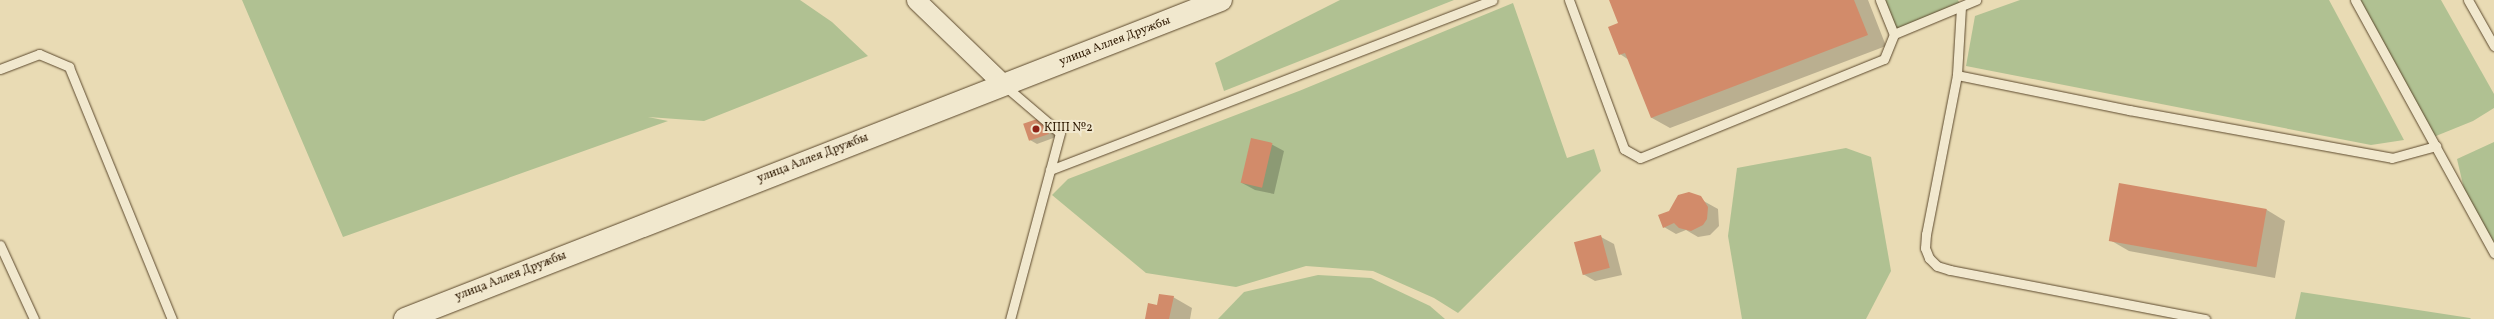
<!DOCTYPE html>
<meta charset="utf-8">
<style>
body{margin:0}
#map{position:relative;width:2494px;height:319px;overflow:hidden;background:#e9dbb4;font-family:Vollkorn,serif}
div>[style]{position:absolute}
.green>*{inset:0;background:#b0c192}
.shadow>*{inset:0;background:#0003}
.building>*{inset:0;background:#d28b6a;transform-origin:0 0}
.roads{filter:drop-shadow(0 0 1px #5c492d) drop-shadow(0 0 1px #5c492d)}
.lane>*{height:9px;margin:-4.5px;padding:0 4.5px;transform-origin:4.5px;border-radius:4.5px;background:#f1e8ce}
.street>*{height:19px;margin:-9.5px;padding:0 9.5px;transform-origin:9.5px;border-radius:9.5px;background:#f1e8ce}
.secondary>*{height:22px;margin:-11px;padding:0 11px;transform-origin:11px;border-radius:11px;background:#f1e8ce}
.dots>*{width:11px;height:11px;translate:-50% -50%;box-sizing:border-box;border:2px solid #f1e8ce;border-radius:50%}
span{translate:-50% -50%;white-space:nowrap;text-align:center;line-height:1.15;-webkit-text-stroke:4px #f1e8ce;paint-order:stroke}
.street-label{font-size:12px;color:#2d1800}
.poi-label{font-size:12px;color:#2d1800}
.left{translate:0 -50%;text-align:left}
</style>
<div id="map">
<div class="green">
<i style="clip-path:polygon(242px 0,800px 0,832px 22px,868px 56px,704px 121px,648px 117px,668px 121px,343px 237px)"></i>
<i style="clip-path:polygon(1340px 0,1454px 0,1224px 91px,1215px 63px)"></i>
<i style="clip-path:polygon(1880px 0,1958px 0,1961px 7px,1894px 34px)"></i>
<i style="clip-path:polygon(2020px 0,2329px 0,2404px 140px,2371px 145px,1966px 66px,1975px 16px)"></i>
<i style="clip-path:polygon(2355px 0,2441px 0,2494px 94px,2494px 108px,2473px 121px,2431px 138px)"></i>
<i style="clip-path:polygon(1513px 3px,1567px 158px,1594px 149px,1601px 171px,1458px 313px,1434px 298px,1373px 271px,1306px 266px,1236px 287px,1146px 273px,1052px 195px,1068px 179px,1299px 91px)"></i>
<i style="clip-path:polygon(2494px 142px,2494px 252px,2468px 206px,2457px 159px)"></i>
<i style="clip-path:polygon(1846px 148px,1871px 157px,1891px 271px,1866px 319px,1742px 319px,1728px 236px,1737px 168px)"></i>
<i style="clip-path:polygon(1318px 275px,1371px 278px,1430px 306px,1445px 319px,1218px 319px,1244px 292px)"></i>
<i style="clip-path:polygon(2301px 292px,2470px 318px,2471px 319px,2295px 319px)"></i>
</div>
<div class="shadow">
<i style="clip-path:polygon(1610px 0,1868px 0,1886px 46px,1670px 128px,1652px 118px,1629px 60px,1620px 54px,1620px 24px)"></i>
<i style="clip-path:polygon(1050px 122px,1056px 137px,1037px 144px,1030px 140px)"></i>
<i style="clip-path:polygon(1271px 144px,1284px 151px,1274px 194px,1255px 190px,1242px 183px)"></i>
<i style="clip-path:polygon(2120px 184px,2267px 210px,2285px 221px,2275px 278px,2129px 251px,2110px 240px)"></i>
<i style="clip-path:polygon(1689px 193px,1718px 209px,1719px 226px,1710px 235px,1698px 237px,1686px 230px,1676px 234px,1664px 227px,1670px 212px)"></i>
<i style="clip-path:polygon(1601px 237px,1614px 244px,1622px 275px,1595px 281px,1583px 274px)"></i>
<i style="clip-path:polygon(1173px 297px,1192px 308px,1190px 319px,1146px 319px,1157px 306px)"></i>
</div>
<div class="building">
<i style="clip-path:polygon(1609px 0,1854px 0,1868px 35px,1651px 118px,1625px 53px,1619px 55px,1608px 27px,1618px 23px)"></i>
<i style="left:1043px;top:117px;width:18px;height:21px;rotate:71deg"></i>
<i style="left:1251px;top:138px;width:22px;height:46px;rotate:13deg"></i>
<i style="left:2119px;top:183px;width:150px;height:59px;rotate:10deg"></i>
<i style="clip-path:polygon(1689px 192px,1701px 196px,1708px 207px,1707px 219px,1703px 225px,1691px 231px,1679px 228px,1674px 223px,1663px 228px,1658px 215px,1669px 211px,1678px 195px)"></i>
<i style="left:1601px;top:235px;width:34px;height:28px;rotate:75deg"></i>
<i style="clip-path:polygon(1159px 294px,1174px 296px,1169px 319px,1145px 319px,1148px 303px,1157px 305px)"></i>
</div>
<div class="roads">
<div class="lane">
<i style="left:1569px;top:0;width:159px;rotate:69.7deg"></i>
<i style="left:1624px;top:149px;width:18px;rotate:29deg"></i>
<i style="left:1640px;top:158px;width:263px;rotate:-22.1deg"></i>
<i style="left:1884px;top:59px;width:27px;rotate:-68deg"></i>
<i style="left:1894px;top:34px;width:89px;rotate:-22.5deg"></i>
<i style="left:1880px;top:0;width:37px;rotate:68deg"></i>
<i style="left:2355px;top:0;width:289px;rotate:61.2deg"></i>
<i style="left:2468px;top:0;width:53px;rotate:60.5deg"></i>
<i style="left:1961px;top:7px;width:68px;rotate:93.4deg"></i>
<i style="left:1957px;top:75px;width:162px;rotate:101deg"></i>
<i style="left:1926px;top:234px;width:14px;rotate:94deg"></i>
<i style="left:1925px;top:248px;width:11px;rotate:68deg"></i>
<i style="left:1929px;top:258px;width:11px;rotate:45deg"></i>
<i style="left:1937px;top:266px;width:14px;rotate:17deg"></i>
<i style="left:1950px;top:270px;width:260px;rotate:10.9deg"></i>
<i style="left:0;top:69px;width:42px;rotate:-21deg"></i>
<i style="left:39px;top:54px;width:33px;rotate:23deg"></i>
<i style="left:69px;top:67px;width:272px;rotate:67.8deg"></i>
<i style="left:1957px;top:75px;width:176px;rotate:11.5deg"></i>
<i style="left:2129px;top:110px;width:267px;rotate:10.3deg"></i>
<i style="left:2392px;top:158px;width:46px;rotate:-15.3deg"></i>
<i style="left:1005px;top:86px;width:72px;rotate:40.5deg"></i>
<i style="left:1060px;top:133px;width:193px;rotate:105deg"></i>
<i style="left:1050px;top:170px;width:474px;rotate:-21deg"></i>
<i style="left:0;top:245px;width:81px;rotate:65.3deg"></i>
</div>
<div class="street">
<i style="left:916px;top:0;width:122px;rotate:44deg"></i>
</div>
<div class="secondary">
<i style="left:405px;top:319px;width:876px;rotate:-21.35deg"></i>
</div>
</div>
<div class="dots">
<i style="left:1036px;top:129px;background:#8f2418"></i>
</div>
<div class="street-label">
<span style="left:1115px;top:42px;rotate:-21deg">улица Аллея Дружбы</span>
<span style="left:813px;top:159px;rotate:-21deg">улица Аллея Дружбы</span>
<span style="left:511px;top:277px;rotate:-21deg">улица Аллея Дружбы</span>
</div>
<div class="poi-label">
<span class="left" style="left:1044px;top:129px">КПП №2</span>
</div>
</div>
